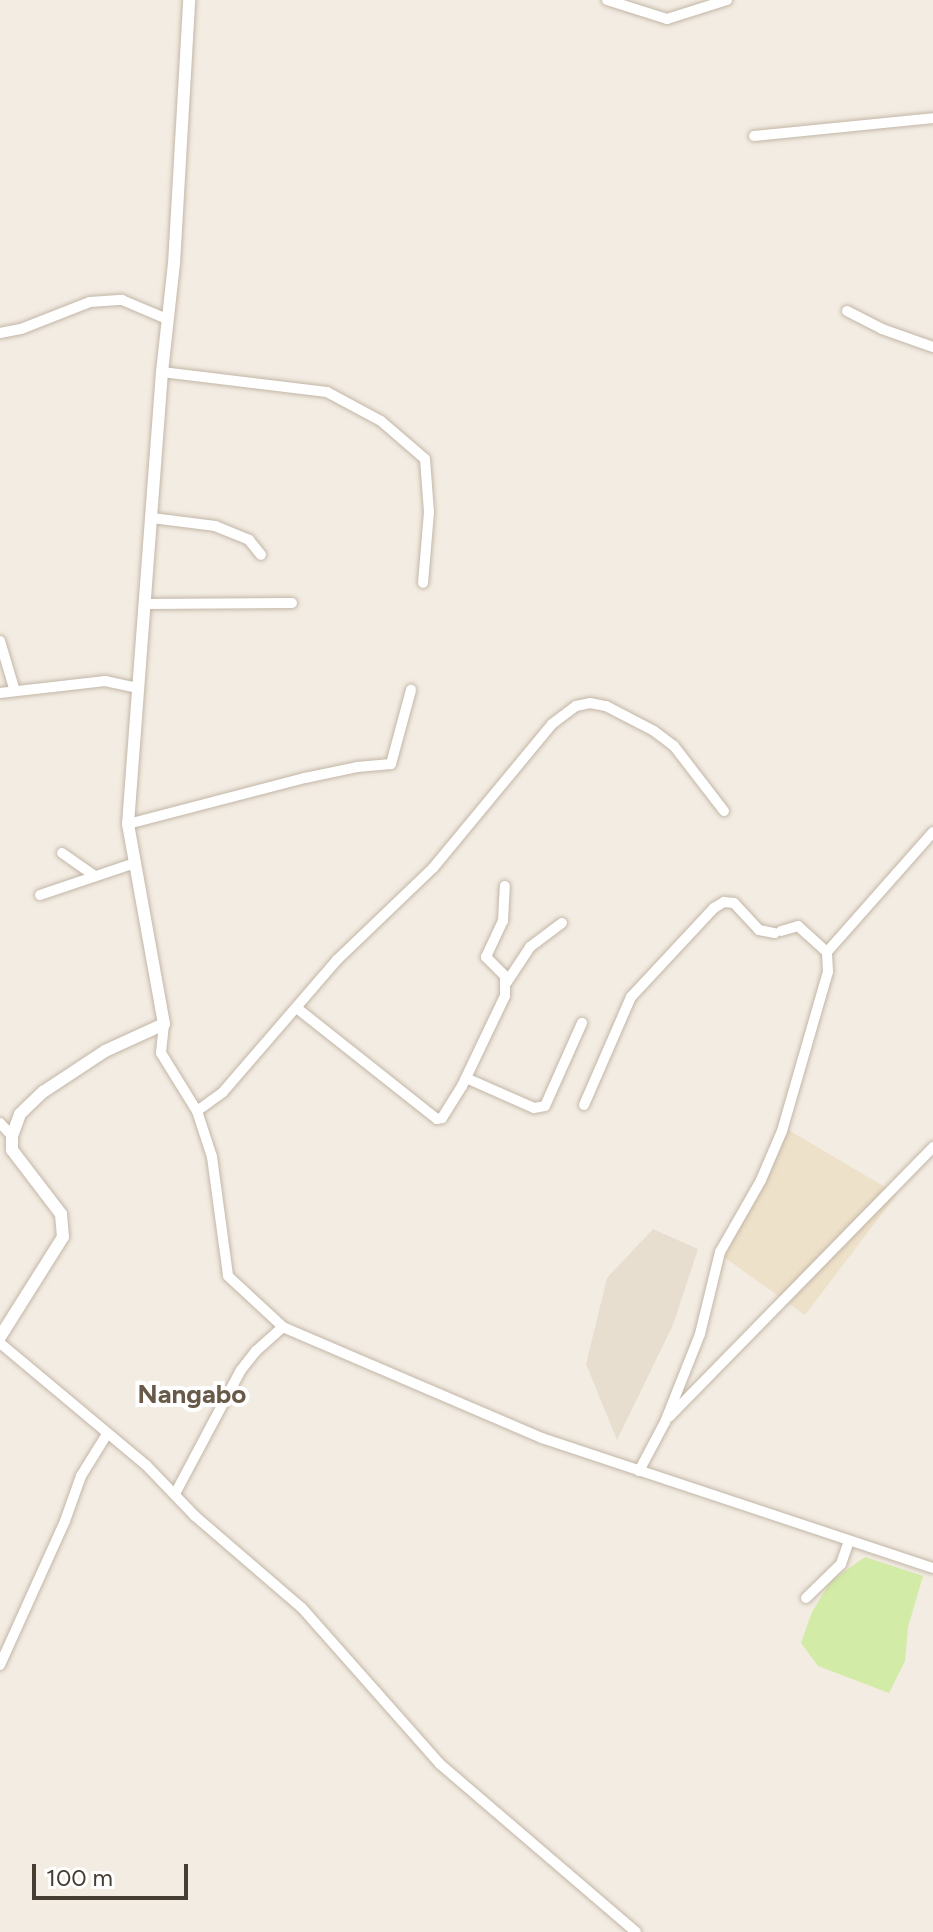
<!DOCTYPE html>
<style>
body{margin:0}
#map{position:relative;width:933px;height:1932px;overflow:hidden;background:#f3ece2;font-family:Figtree,sans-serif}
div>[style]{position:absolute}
.residential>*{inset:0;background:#e7decf}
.education>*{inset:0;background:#eee1ca}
.green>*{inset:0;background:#d2eba6}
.roads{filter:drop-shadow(0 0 2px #c2b6a7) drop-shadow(0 0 2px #c2b6a7)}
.minor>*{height:10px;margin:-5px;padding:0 5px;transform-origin:5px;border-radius:5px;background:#fff}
.tertiary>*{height:12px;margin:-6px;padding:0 6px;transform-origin:6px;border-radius:6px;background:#fff}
span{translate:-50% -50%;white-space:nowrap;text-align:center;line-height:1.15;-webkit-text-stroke:8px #fff;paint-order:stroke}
.quarter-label{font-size:26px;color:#685948;font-weight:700}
.scale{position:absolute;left:32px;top:1864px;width:156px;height:36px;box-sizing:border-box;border:4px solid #453c32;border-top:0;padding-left:10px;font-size:24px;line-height:28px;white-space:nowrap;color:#453c32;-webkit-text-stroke:6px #fff;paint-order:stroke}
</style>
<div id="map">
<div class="residential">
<i style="clip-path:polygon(653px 1229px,698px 1249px,673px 1325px,617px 1440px,586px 1364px,607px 1278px)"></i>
</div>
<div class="education">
<i style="clip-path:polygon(785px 1128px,897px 1194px,805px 1315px,721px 1255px)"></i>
</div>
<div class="green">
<i style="clip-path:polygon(865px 1557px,923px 1576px,908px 1627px,905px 1661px,889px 1693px,818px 1666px,801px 1643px,812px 1612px,831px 1581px)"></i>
</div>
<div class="roads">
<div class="minor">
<i style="left:607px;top:0;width:63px;rotate:17.6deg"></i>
<i style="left:667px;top:19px;width:63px;rotate:-17.6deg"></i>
<i style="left:754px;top:136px;width:180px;rotate:-5.7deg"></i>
<i style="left:847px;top:311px;width:39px;rotate:27deg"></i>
<i style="left:882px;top:329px;width:54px;rotate:19.4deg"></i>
<i style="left:0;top:333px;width:21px;rotate:-11deg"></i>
<i style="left:21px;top:329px;width:74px;rotate:-21.4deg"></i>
<i style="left:90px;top:302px;width:32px;rotate:-4deg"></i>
<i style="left:122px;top:300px;width:49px;rotate:22.9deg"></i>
<i style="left:162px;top:372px;width:166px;rotate:6.9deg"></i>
<i style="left:327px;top:392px;width:61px;rotate:28.2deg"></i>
<i style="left:381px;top:421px;width:58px;rotate:40.8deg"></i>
<i style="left:425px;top:459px;width:53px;rotate:85.7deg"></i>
<i style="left:429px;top:512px;width:71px;rotate:94.8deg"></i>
<i style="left:152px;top:518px;width:64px;rotate:7.2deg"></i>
<i style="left:215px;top:526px;width:37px;rotate:22deg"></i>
<i style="left:249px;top:540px;width:19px;rotate:51deg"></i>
<i style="left:146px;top:604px;width:146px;rotate:-0.4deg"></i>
<i style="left:0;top:641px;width:49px;rotate:73.4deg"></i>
<i style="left:0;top:693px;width:106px;rotate:-6.5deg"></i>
<i style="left:105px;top:681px;width:34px;rotate:12deg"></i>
<i style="left:128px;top:824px;width:183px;rotate:-14.6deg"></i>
<i style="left:305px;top:778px;width:53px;rotate:-11.9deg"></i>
<i style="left:357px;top:767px;width:34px;rotate:-5deg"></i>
<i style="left:391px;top:764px;width:77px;rotate:-74.9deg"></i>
<i style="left:62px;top:853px;width:39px;rotate:35deg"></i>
<i style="left:40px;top:895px;width:97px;rotate:-18.6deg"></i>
<i style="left:781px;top:931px;width:18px;rotate:-16deg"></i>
<i style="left:798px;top:926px;width:39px;rotate:42deg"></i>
<i style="left:507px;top:982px;width:42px;rotate:-56.7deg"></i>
<i style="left:530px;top:947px;width:40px;rotate:-37deg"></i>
<i style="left:298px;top:1009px;width:177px;rotate:38.4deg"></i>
<i style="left:437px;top:1119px;width:5px;rotate:-11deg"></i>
<i style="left:442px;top:1118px;width:38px;rotate:-58deg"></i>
<i style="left:462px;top:1086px;width:100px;rotate:-64.5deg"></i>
<i style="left:505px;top:996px;width:20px;rotate:-90deg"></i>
<i style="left:505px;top:976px;width:27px;rotate:-135deg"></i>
<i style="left:486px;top:957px;width:40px;rotate:-65deg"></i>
<i style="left:503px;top:921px;width:35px;rotate:-87deg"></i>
<i style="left:164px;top:1024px;width:29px;rotate:96deg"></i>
<i style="left:161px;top:1053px;width:68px;rotate:58.2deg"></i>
<i style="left:197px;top:1111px;width:48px;rotate:71.9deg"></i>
<i style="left:212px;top:1157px;width:120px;rotate:82.3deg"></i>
<i style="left:228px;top:1276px;width:75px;rotate:42.8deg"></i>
<i style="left:283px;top:1327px;width:282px;rotate:23.2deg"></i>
<i style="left:542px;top:1438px;width:412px;rotate:18.4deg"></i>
<i style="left:466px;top:1078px;width:74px;rotate:23.8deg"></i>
<i style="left:534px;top:1108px;width:11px;rotate:-10deg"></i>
<i style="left:545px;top:1106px;width:91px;rotate:-66deg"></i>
<i style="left:584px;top:1105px;width:118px;rotate:-66.5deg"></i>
<i style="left:631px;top:997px;width:122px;rotate:-47deg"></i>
<i style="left:714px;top:908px;width:12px;rotate:-31deg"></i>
<i style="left:724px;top:902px;width:10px;rotate:6deg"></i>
<i style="left:734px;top:903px;width:37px;rotate:47deg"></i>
<i style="left:759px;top:930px;width:16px;rotate:11deg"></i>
<i style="left:197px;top:1111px;width:32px;rotate:-36deg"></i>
<i style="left:223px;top:1092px;width:174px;rotate:-49.2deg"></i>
<i style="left:337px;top:960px;width:133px;rotate:-43.8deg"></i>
<i style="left:433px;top:868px;width:187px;rotate:-50.4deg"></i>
<i style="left:552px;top:724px;width:30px;rotate:-37deg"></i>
<i style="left:576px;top:706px;width:14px;rotate:-12deg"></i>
<i style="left:590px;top:703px;width:16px;rotate:11deg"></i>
<i style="left:606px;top:706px;width:54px;rotate:27.5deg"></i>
<i style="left:654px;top:731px;width:25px;rotate:37deg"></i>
<i style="left:674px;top:746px;width:82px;rotate:52.4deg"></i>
<i style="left:0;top:1123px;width:18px;rotate:47deg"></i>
<i style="left:0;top:1343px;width:190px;rotate:39.9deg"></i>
<i style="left:146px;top:1465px;width:71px;rotate:46.1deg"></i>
<i style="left:195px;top:1516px;width:141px;rotate:40.7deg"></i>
<i style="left:302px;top:1608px;width:208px;rotate:48.5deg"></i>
<i style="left:440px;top:1764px;width:258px;rotate:40.6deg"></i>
<i style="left:669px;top:1417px;width:378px;rotate:-45.6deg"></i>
<i style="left:639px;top:1471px;width:55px;rotate:-62deg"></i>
<i style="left:665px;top:1422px;width:95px;rotate:-68.3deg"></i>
<i style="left:700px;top:1334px;width:84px;rotate:-76.3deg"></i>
<i style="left:720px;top:1252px;width:83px;rotate:-60.3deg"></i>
<i style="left:761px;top:1180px;width:53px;rotate:-66.8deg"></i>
<i style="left:782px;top:1131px;width:166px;rotate:-73.9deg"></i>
<i style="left:828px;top:972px;width:20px;rotate:-93deg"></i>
<i style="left:827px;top:952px;width:160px;rotate:-48.5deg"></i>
<i style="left:176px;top:1492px;width:138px;rotate:-62deg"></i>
<i style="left:241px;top:1370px;width:24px;rotate:-52deg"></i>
<i style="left:256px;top:1351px;width:36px;rotate:-42deg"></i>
<i style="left:806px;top:1598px;width:49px;rotate:-44.2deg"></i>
<i style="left:841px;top:1564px;width:24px;rotate:-71deg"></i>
<i style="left:0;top:1665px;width:158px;rotate:-65.7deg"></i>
<i style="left:65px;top:1521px;width:48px;rotate:-70.4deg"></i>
<i style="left:81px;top:1476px;width:49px;rotate:-58.2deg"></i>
</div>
<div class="tertiary">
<i style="left:0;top:1337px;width:118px;rotate:-57.8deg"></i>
<i style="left:63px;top:1237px;width:23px;rotate:-95deg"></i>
<i style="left:61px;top:1214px;width:81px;rotate:-127.4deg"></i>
<i style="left:12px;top:1150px;width:14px;rotate:-90deg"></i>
<i style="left:12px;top:1136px;width:23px;rotate:-70deg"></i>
<i style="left:20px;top:1114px;width:32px;rotate:-44deg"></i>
<i style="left:43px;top:1092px;width:74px;rotate:-33.5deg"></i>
<i style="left:105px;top:1051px;width:65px;rotate:-24.6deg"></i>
<i style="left:164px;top:1024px;width:203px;rotate:-100.2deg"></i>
<i style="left:128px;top:824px;width:453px;rotate:-85.7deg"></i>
<i style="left:162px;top:372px;width:109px;rotate:-83.7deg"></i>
<i style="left:174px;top:264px;width:264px;rotate:-86.7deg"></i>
</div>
</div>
<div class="quarter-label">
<span style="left:192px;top:1395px">Nangabo</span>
</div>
<div class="scale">100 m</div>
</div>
